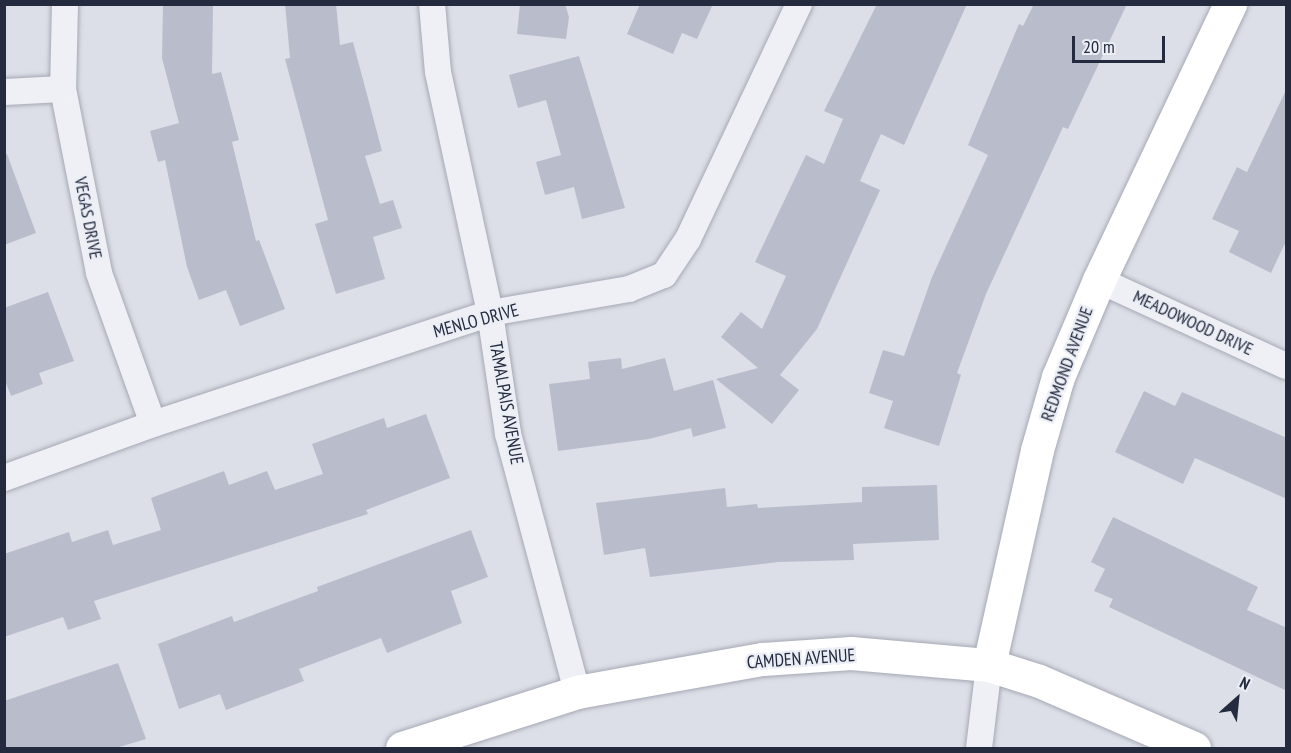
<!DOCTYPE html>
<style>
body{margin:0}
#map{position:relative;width:1291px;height:753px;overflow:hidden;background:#dcdfe7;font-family:"PT Sans Narrow",sans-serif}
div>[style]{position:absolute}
.building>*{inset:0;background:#b9bdcb}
.roads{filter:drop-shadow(0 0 2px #a5a9b5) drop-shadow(0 0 2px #a5a9b5)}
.street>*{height:26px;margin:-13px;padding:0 13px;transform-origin:13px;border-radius:13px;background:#eff0f5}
.secondary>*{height:33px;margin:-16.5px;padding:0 16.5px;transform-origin:16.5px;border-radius:16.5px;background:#fff}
span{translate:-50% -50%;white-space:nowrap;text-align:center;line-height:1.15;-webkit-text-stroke:4.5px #ebeef5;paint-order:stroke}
.street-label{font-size:18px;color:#242b3f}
.frame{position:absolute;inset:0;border:6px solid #242b3f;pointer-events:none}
.north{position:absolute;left:1207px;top:669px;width:60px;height:60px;-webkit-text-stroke:4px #ebeef5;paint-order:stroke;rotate:27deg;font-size:16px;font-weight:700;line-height:24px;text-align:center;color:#242b3f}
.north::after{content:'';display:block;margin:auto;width:21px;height:27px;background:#242b3f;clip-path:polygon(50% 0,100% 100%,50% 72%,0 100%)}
.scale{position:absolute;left:1072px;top:36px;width:93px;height:27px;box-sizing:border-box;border:3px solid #242b3f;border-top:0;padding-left:8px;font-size:18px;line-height:21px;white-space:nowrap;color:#242b3f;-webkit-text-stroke:4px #ebeef5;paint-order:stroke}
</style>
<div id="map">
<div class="building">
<i style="clip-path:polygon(163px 4px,213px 4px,212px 74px,221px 72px,239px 140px,232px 142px,256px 241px,259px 240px,285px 309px,240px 326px,226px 290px,199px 300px,187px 267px,165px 160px,158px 162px,150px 131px,179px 123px,162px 58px)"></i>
<i style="clip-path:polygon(285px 4px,336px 4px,340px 45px,353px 42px,382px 151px,365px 156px,380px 204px,393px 200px,402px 228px,373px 237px,385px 279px,336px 294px,315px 224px,328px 220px,285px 59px,290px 58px)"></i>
<i style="clip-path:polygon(520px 4px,565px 4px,569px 17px,566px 39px,517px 34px)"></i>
<i style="clip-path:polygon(640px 4px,713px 4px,697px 39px,682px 33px,673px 54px,627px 34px)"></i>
<i style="clip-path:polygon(877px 4px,967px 4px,904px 145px,881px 134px,860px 181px,880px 190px,817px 329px,780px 375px,799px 390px,772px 424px,716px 379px,758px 368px,721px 337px,741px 312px,762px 329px,786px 276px,755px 262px,806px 155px,824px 164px,843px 119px,824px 111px)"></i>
<i style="clip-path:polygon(1034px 4px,1127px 4px,1068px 129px,1063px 127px,986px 294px,957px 373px,961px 375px,939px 446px,884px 428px,893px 401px,869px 393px,883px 350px,904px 356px,932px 277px,988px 155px,968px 145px,1019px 24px,1023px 26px)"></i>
<i style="clip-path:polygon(579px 56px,625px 208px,582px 219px,574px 187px,545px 195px,536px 162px,561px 155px,546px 100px,518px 108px,509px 75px)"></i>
<i style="clip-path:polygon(1287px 88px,1287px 239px,1271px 273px,1229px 252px,1239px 231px,1212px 219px,1237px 167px,1247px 172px)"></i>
<i style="clip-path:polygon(7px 154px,36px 233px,4px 245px,4px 155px)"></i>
<i style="clip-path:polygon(48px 292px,74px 361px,39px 373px,43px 384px,11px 396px,4px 378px,4px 308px)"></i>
<i style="clip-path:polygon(621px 358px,622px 369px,665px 358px,674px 391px,713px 380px,726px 428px,693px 437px,691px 428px,649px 439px,558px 451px,549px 384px,590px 379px,588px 362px)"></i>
<i style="clip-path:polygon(1144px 391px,1175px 406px,1182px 392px,1287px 438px,1287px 499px,1195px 458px,1183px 484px,1115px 452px)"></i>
<i style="clip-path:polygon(426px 414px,450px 478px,366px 510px,368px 514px,94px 601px,101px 619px,68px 630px,63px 617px,4px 637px,4px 554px,69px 532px,72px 542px,108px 530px,113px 545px,161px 530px,151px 498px,224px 471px,229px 485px,267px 471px,275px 490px,323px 474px,312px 444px,384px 418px,387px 428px)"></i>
<i style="clip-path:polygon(937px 485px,939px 540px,853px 544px,854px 560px,778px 562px,650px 577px,645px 548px,604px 555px,596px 503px,725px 488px,727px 507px,757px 504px,758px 508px,862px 502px,862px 487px)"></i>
<i style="clip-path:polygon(1113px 517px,1258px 587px,1247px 610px,1287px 628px,1287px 691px,1109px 607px,1113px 599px,1094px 591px,1105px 569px,1091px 562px)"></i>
<i style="clip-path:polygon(471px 530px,488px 577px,451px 591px,462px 623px,387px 653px,381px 638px,299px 669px,304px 681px,226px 710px,220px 694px,179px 709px,158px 644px,232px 616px,234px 622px,318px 591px,317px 587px)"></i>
<i style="clip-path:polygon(118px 663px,146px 739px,116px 748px,4px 748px,4px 701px)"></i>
</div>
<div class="roads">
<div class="street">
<i style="left:65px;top:4px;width:85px;rotate:91.3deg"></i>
<i style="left:63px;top:89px;width:187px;rotate:78.9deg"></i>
<i style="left:99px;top:273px;width:160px;rotate:70.3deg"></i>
<i style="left:432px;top:4px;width:68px;rotate:85deg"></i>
<i style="left:438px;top:72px;width:247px;rotate:77.8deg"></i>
<i style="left:490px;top:313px;width:122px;rotate:81.5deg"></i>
<i style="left:508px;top:434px;width:267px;rotate:75deg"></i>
<i style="left:4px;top:92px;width:59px;rotate:-2.9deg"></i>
<i style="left:1099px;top:280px;width:206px;rotate:24.7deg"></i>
<i style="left:4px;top:478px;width:158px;rotate:-19.9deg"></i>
<i style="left:153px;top:424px;width:355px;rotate:-18.2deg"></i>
<i style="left:490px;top:313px;width:141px;rotate:-9.8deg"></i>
<i style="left:629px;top:289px;width:38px;rotate:-22deg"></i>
<i style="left:664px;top:275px;width:43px;rotate:-56.3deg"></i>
<i style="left:688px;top:239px;width:260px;rotate:-64.7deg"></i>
<i style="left:979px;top:748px;width:84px;rotate:-83.1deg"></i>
</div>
<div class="secondary">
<i style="left:989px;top:665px;width:220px;rotate:-77.4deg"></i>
<i style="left:1037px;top:450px;width:76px;rotate:-74deg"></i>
<i style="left:1058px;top:377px;width:105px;rotate:-67.1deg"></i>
<i style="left:1099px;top:280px;width:306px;rotate:-64.6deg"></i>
<i style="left:402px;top:748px;width:184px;rotate:-17.7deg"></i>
<i style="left:577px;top:692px;width:189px;rotate:-10.1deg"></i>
<i style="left:763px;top:659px;width:88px;rotate:-3.9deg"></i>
<i style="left:851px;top:653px;width:139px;rotate:5deg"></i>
<i style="left:989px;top:665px;width:52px;rotate:17.7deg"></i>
<i style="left:1039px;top:681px;width:169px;rotate:23.4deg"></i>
</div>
</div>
<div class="street-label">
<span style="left:88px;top:218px;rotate:79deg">VEGAS DRIVE</span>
<span style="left:476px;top:321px;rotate:-15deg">MENLO DRIVE</span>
<span style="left:1193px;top:323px;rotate:25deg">MEADOWOOD DRIVE</span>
<span style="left:1067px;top:364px;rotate:-70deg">REDMOND AVENUE</span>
<span style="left:506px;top:403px;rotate:80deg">TAMALPAIS AVENUE</span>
<span style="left:801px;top:659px;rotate:-4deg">CAMDEN AVENUE</span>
</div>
<div class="frame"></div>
<div class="north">N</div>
<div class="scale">20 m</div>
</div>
